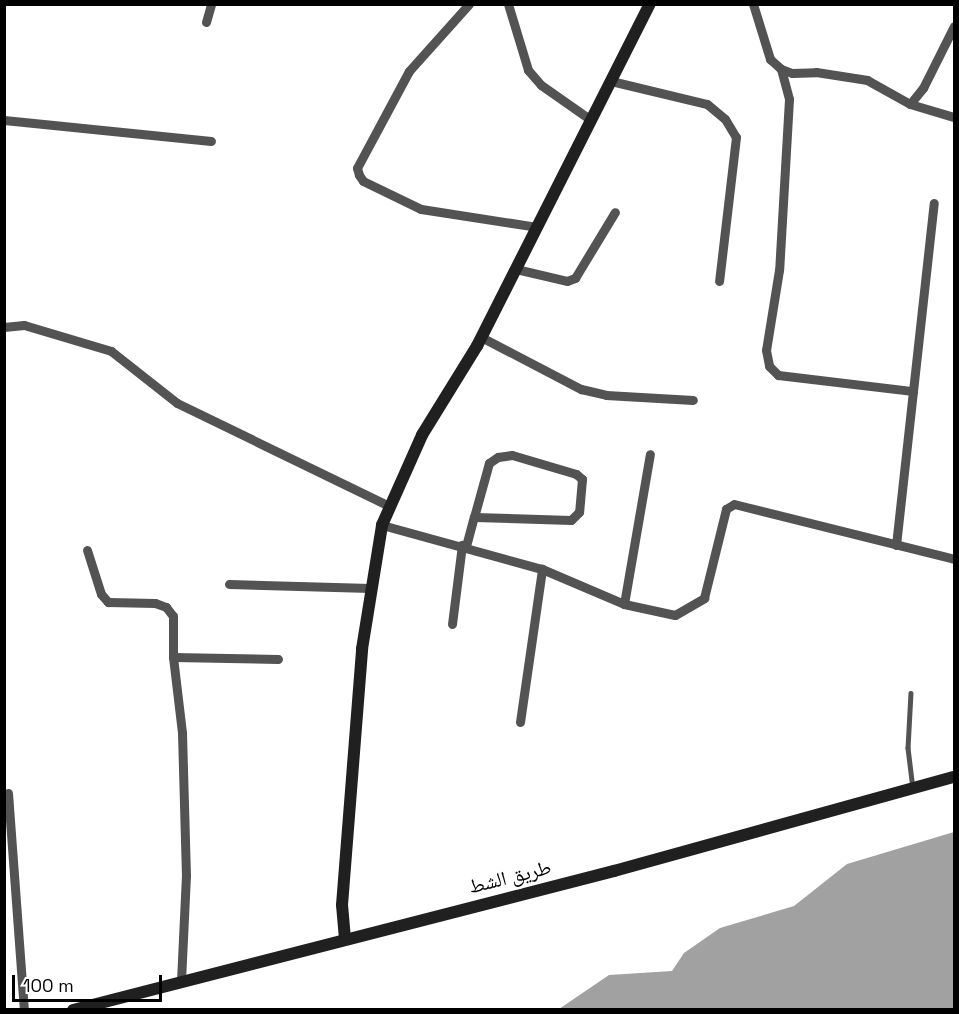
<!DOCTYPE html>
<meta charset="utf-8">
<style>
body{margin:0}
#map{position:relative;width:959px;height:1014px;overflow:hidden;background:#fff;font-family:"Space Grotesk","Noto Naskh Arabic",sans-serif}
div>[style]{position:absolute}
.water>*{inset:0;background:#a1a1a1}
.lane>*{height:4.5px;margin:-2.25px;padding:0 2.25px;transform-origin:2.25px;border-radius:2.25px;background:#535353}
.street>*{height:9px;margin:-4.5px;padding:0 4.5px;transform-origin:4.5px;border-radius:4.5px;background:#535353}
.secondary>*{height:12px;margin:-6px;padding:0 6px;transform-origin:6px;border-radius:6px;background:#202020}
span{translate:-50% -50%;white-space:nowrap;text-align:center;line-height:1.15;-webkit-text-stroke:4.5px #fff;paint-order:stroke}
.street-label{font-size:20px;color:#000}
.frame{position:absolute;inset:0;border:6px solid #000;pointer-events:none}
.scale{position:absolute;left:12px;top:975px;width:150px;height:27px;box-sizing:border-box;border:3px solid #000;border-top:0;padding-left:8px;font-size:18px;line-height:21px;white-space:nowrap;color:#000;-webkit-text-stroke:4px #fff;paint-order:stroke}
</style>
<div id="map">
<div class="water">
<i style="clip-path:polygon(954px 832px,954px 1009px,559px 1009px,609px 975px,672px 971px,684px 953px,720px 928px,794px 906px,847px 864px)"></i>
</div>
<div class="lane">
<i style="left:911px;top:693px;width:55px;rotate:93.1deg"></i>
<i style="left:908px;top:748px;width:38px;rotate:83deg"></i>
</div>
<div class="street">
<i style="left:469px;top:4px;width:90px;rotate:131.8deg"></i>
<i style="left:409px;top:71px;width:110px;rotate:118.2deg"></i>
<i style="left:357px;top:168px;width:7px;rotate:74deg"></i>
<i style="left:359px;top:175px;width:7px;rotate:56deg"></i>
<i style="left:363px;top:181px;width:64px;rotate:25.8deg"></i>
<i style="left:421px;top:209px;width:117px;rotate:8.8deg"></i>
<i style="left:508px;top:4px;width:69px;rotate:73.1deg"></i>
<i style="left:528px;top:70px;width:20px;rotate:49deg"></i>
<i style="left:541px;top:85px;width:61px;rotate:35deg"></i>
<i style="left:753px;top:4px;width:58px;rotate:72.8deg"></i>
<i style="left:770px;top:59px;width:15px;rotate:42deg"></i>
<i style="left:781px;top:69px;width:12px;rotate:20deg"></i>
<i style="left:792px;top:73px;width:24px;rotate:-2deg"></i>
<i style="left:816px;top:72px;width:52px;rotate:8.9deg"></i>
<i style="left:867px;top:80px;width:49px;rotate:29.2deg"></i>
<i style="left:910px;top:104px;width:21px;rotate:-51deg"></i>
<i style="left:923px;top:88px;width:69px;rotate:-63.4deg"></i>
<i style="left:206px;top:22px;width:19px;rotate:-74deg"></i>
<i style="left:781px;top:69px;width:31px;rotate:75deg"></i>
<i style="left:789px;top:99px;width:171px;rotate:93.3deg"></i>
<i style="left:779px;top:270px;width:81px;rotate:99.2deg"></i>
<i style="left:766px;top:350px;width:16px;rotate:79deg"></i>
<i style="left:769px;top:366px;width:13px;rotate:45deg"></i>
<i style="left:778px;top:375px;width:136px;rotate:6.8deg"></i>
<i style="left:611px;top:81px;width:99px;rotate:13.5deg"></i>
<i style="left:707px;top:104px;width:23px;rotate:40deg"></i>
<i style="left:725px;top:119px;width:21px;rotate:59deg"></i>
<i style="left:736px;top:137px;width:145px;rotate:96.7deg"></i>
<i style="left:910px;top:104px;width:46px;rotate:16.5deg"></i>
<i style="left:4px;top:120px;width:208px;rotate:5.8deg"></i>
<i style="left:516px;top:269px;width:52px;rotate:13.2deg"></i>
<i style="left:567px;top:281px;width:9px;rotate:-21deg"></i>
<i style="left:575px;top:278px;width:77px;rotate:-58.8deg"></i>
<i style="left:4px;top:327px;width:20px;rotate:-6deg"></i>
<i style="left:24px;top:325px;width:91px;rotate:16.6deg"></i>
<i style="left:111px;top:351px;width:84px;rotate:38.2deg"></i>
<i style="left:177px;top:403px;width:236px;rotate:25.9deg"></i>
<i style="left:481px;top:337px;width:113px;rotate:27.5deg"></i>
<i style="left:581px;top:389px;width:26px;rotate:13deg"></i>
<i style="left:606px;top:395px;width:87px;rotate:3.3deg"></i>
<i style="left:382px;top:525px;width:166px;rotate:15.4deg"></i>
<i style="left:542px;top:569px;width:89px;rotate:23.1deg"></i>
<i style="left:624px;top:604px;width:52px;rotate:12.2deg"></i>
<i style="left:675px;top:615px;width:34px;rotate:-30deg"></i>
<i style="left:704px;top:598px;width:92px;rotate:-76.1deg"></i>
<i style="left:726px;top:509px;width:9px;rotate:-32deg"></i>
<i style="left:734px;top:504px;width:227px;rotate:14deg"></i>
<i style="left:896px;top:545px;width:344px;rotate:-83.7deg"></i>
<i style="left:466px;top:546px;width:30px;rotate:-75deg"></i>
<i style="left:474px;top:517px;width:56px;rotate:-74.5deg"></i>
<i style="left:489px;top:463px;width:11px;rotate:-34deg"></i>
<i style="left:498px;top:457px;width:14px;rotate:-8deg"></i>
<i style="left:512px;top:455px;width:67px;rotate:16.5deg"></i>
<i style="left:576px;top:474px;width:8px;rotate:40deg"></i>
<i style="left:582px;top:479px;width:33px;rotate:95deg"></i>
<i style="left:579px;top:512px;width:11px;rotate:135deg"></i>
<i style="left:571px;top:520px;width:97px;rotate:-178.2deg"></i>
<i style="left:87px;top:550px;width:46px;rotate:72.3deg"></i>
<i style="left:101px;top:594px;width:11px;rotate:49deg"></i>
<i style="left:108px;top:602px;width:47px;rotate:1.2deg"></i>
<i style="left:155px;top:603px;width:12px;rotate:20deg"></i>
<i style="left:166px;top:607px;width:11px;rotate:52deg"></i>
<i style="left:173px;top:616px;width:41px;rotate:90deg"></i>
<i style="left:173px;top:657px;width:77px;rotate:83.2deg"></i>
<i style="left:182px;top:733px;width:142px;rotate:88.4deg"></i>
<i style="left:186px;top:875px;width:106px;rotate:92.7deg"></i>
<i style="left:229px;top:584px;width:141px;rotate:1.6deg"></i>
<i style="left:624px;top:604px;width:152px;rotate:-80.2deg"></i>
<i style="left:452px;top:624px;width:80px;rotate:-82.8deg"></i>
<i style="left:173px;top:657px;width:105px;rotate:1.1deg"></i>
<i style="left:520px;top:722px;width:155px;rotate:-81.8deg"></i>
<i style="left:8px;top:793px;width:218px;rotate:85.8deg"></i>
</div>
<div class="secondary">
<i style="left:345px;top:939px;width:34px;rotate:-95deg"></i>
<i style="left:342px;top:905px;width:257px;rotate:-85.5deg"></i>
<i style="left:362px;top:649px;width:126px;rotate:-80.8deg"></i>
<i style="left:382px;top:525px;width:98px;rotate:-66deg"></i>
<i style="left:422px;top:435px;width:105px;rotate:-58.3deg"></i>
<i style="left:477px;top:346px;width:383px;rotate:-63.2deg"></i>
<i style="left:73px;top:1010px;width:559px;rotate:-14.41deg"></i>
<i style="left:614px;top:871px;width:353px;rotate:-15.5deg"></i>
</div>
<div class="street-label">
<span style="left:510px;top:877px;rotate:-14deg">طريق الشط</span>
</div>
<div class="frame"></div>
<div class="scale">100 m</div>
</div>
